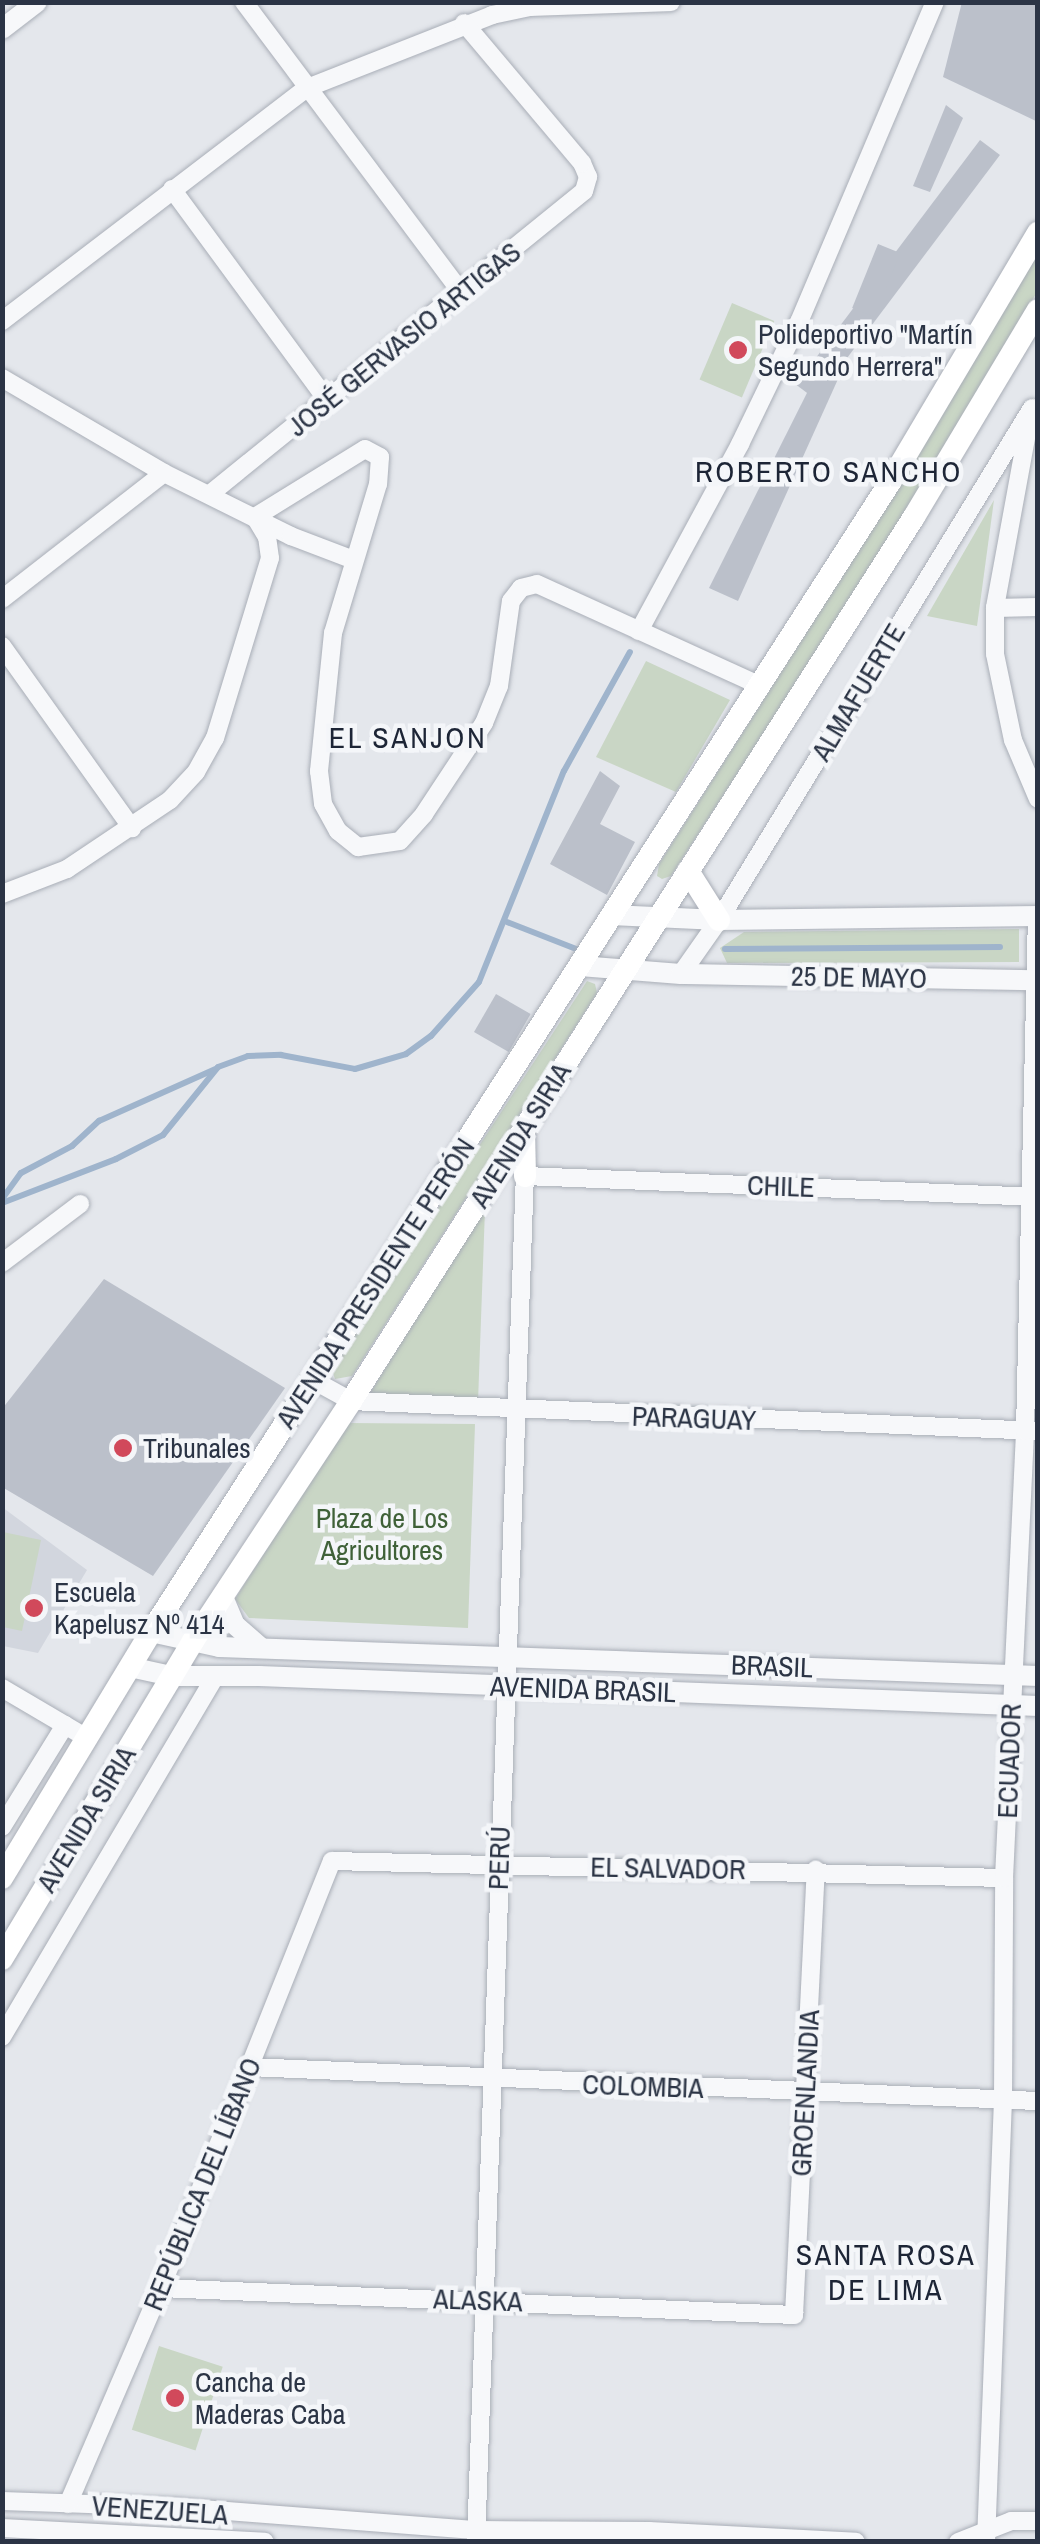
<!DOCTYPE html>
<meta charset="utf-8">
<style>
body{margin:0}
#map{position:relative;width:1040px;height:2544px;overflow:hidden;background:#e4e7ec;font-family:"Archivo Narrow",sans-serif}
div>[style]{position:absolute}
.built>*{inset:0;background:#d2d6de}
.green>*{inset:0;background:#c9d6c5;transform-origin:0 0}
.stream>*{height:6px;margin:-3px;padding:0 3px;transform-origin:3px;border-radius:3px;background:#9fb4cc}
.building>*{inset:0;background:#bbc0ca;transform-origin:0 0}
.roads{filter:drop-shadow(0 0 2px #a9aeb7) drop-shadow(0 0 2px #a9aeb7)}
.minor>*{height:18px;margin:-9px;padding:0 9px;transform-origin:9px;border-radius:9px;background:#f7f8fa}
.tertiary>*{height:20px;margin:-10px;padding:0 10px;transform-origin:10px;border-radius:10px;background:#f7f8fa}
.secondary>*{height:22px;margin:-11px;padding:0 11px;transform-origin:11px;border-radius:11px;background:#fff}
.dots>*{width:28px;height:28px;translate:-50% -50%;box-sizing:border-box;border:5px solid #f4f6f9;border-radius:50%}
span{translate:-50% -50%;white-space:nowrap;text-align:center;line-height:1.15;-webkit-text-stroke:9px #f4f6f9;paint-order:stroke}
.poi-label{font-size:28px;color:#2b3445}
.left{translate:0 -50%;text-align:left}
.street-label{font-size:28px;color:#2b3445}
.park-label{font-size:28px;color:#3f6138}
.neighbourhood-label{font-size:30px;color:#1d2536;letter-spacing:2.5px}
.frame{position:absolute;inset:0;border:5px solid #2b3445;pointer-events:none}
</style>
<div id="map">
<div class="built">
<i style="clip-path:polygon(2px 1507px,87px 1570px,38px 1653px,3px 1646px)"></i>
</div>
<div class="green">
<i style="clip-path:polygon(1037px 254px,1037px 292px,906px 513px,671px 876px,662px 879px,657px 876px,659px 864px,887px 506px)"></i>
<i style="left:732px;top:303px;width:46px;height:83px;rotate:23deg"></i>
<i style="clip-path:polygon(994px 500px,977px 626px,927px 616px)"></i>
<i style="clip-path:polygon(646px 661px,730px 700px,676px 792px,596px 757px)"></i>
<i style="clip-path:polygon(1019px 929px,1019px 962px,727px 963px,720px 948px,744px 932px)"></i>
<i style="clip-path:polygon(587px 981px,595px 984px,597px 993px,352px 1376px,335px 1379px,332px 1370px)"></i>
<i style="clip-path:polygon(485px 1209px,478px 1402px,368px 1396px)"></i>
<i style="clip-path:polygon(347px 1423px,475px 1424px,468px 1628px,249px 1618px,235px 1599px)"></i>
<i style="clip-path:polygon(3px 1532px,41px 1540px,22px 1631px,3px 1627px)"></i>
<i style="left:159px;top:2346px;width:67px;height:88px;rotate:18deg"></i>
</div>
<div class="stream">
<i style="left:507px;top:922px;width:77px;rotate:21.3deg"></i>
<i style="left:725px;top:949px;width:275px;rotate:-0.4deg"></i>
<i style="left:2px;top:1199px;width:32px;rotate:-54deg"></i>
<i style="left:21px;top:1173px;width:58px;rotate:-27.9deg"></i>
<i style="left:72px;top:1146px;width:37px;rotate:-43deg"></i>
<i style="left:99px;top:1121px;width:127px;rotate:-24.1deg"></i>
<i style="left:2px;top:1203px;width:122px;rotate:-21.1deg"></i>
<i style="left:116px;top:1159px;width:53px;rotate:-27.1deg"></i>
<i style="left:163px;top:1135px;width:87px;rotate:-51deg"></i>
<i style="left:218px;top:1067px;width:32px;rotate:-20deg"></i>
<i style="left:248px;top:1056px;width:33px;rotate:-2deg"></i>
<i style="left:281px;top:1055px;width:75px;rotate:10.7deg"></i>
<i style="left:355px;top:1069px;width:53px;rotate:-16.4deg"></i>
<i style="left:406px;top:1054px;width:31px;rotate:-36deg"></i>
<i style="left:431px;top:1036px;width:72px;rotate:-48.4deg"></i>
<i style="left:479px;top:982px;width:227px;rotate:-68.1deg"></i>
<i style="left:564px;top:771px;width:136px;rotate:-61deg"></i>
</div>
<div class="building">
<i style="clip-path:polygon(962px 2px,1038px 2px,1038px 122px,943px 77px)"></i>
<i style="clip-path:polygon(946px 105px,963px 118px,930px 192px,913px 186px)"></i>
<i style="left:980px;top:140px;width:25px;height:306px;rotate:37deg"></i>
<i style="left:878px;top:244px;width:24px;height:69px;rotate:22deg"></i>
<i style="clip-path:polygon(825px 357px,843px 368px,738px 601px,709px 588px)"></i>
<i style="clip-path:polygon(600px 771px,620px 786px,600px 824px,635px 842px,607px 895px,550px 864px)"></i>
<i style="left:496px;top:994px;width:40px;height:44px;rotate:30deg"></i>
<i style="clip-path:polygon(104px 1279px,285px 1388px,153px 1576px,2px 1487px,2px 1409px)"></i>
</div>
<div class="roads">
<div class="minor">
<i style="left:244px;top:2px;width:364px;rotate:53.2deg"></i>
<i style="left:172px;top:189px;width:263px;rotate:53.7deg"></i>
<i style="left:2px;top:321px;width:384px;rotate:-37.4deg"></i>
<i style="left:307px;top:88px;width:199px;rotate:-21.5deg"></i>
<i style="left:492px;top:15px;width:40px;rotate:-12deg"></i>
<i style="left:531px;top:7px;width:140px;rotate:-2deg"></i>
<i style="left:2px;top:378px;width:188px;rotate:30.4deg"></i>
<i style="left:164px;top:473px;width:142px;rotate:26.4deg"></i>
<i style="left:291px;top:536px;width:67px;rotate:20.9deg"></i>
<i style="left:1029px;top:422px;width:189px;rotate:100.4deg"></i>
<i style="left:995px;top:608px;width:46px;rotate:90deg"></i>
<i style="left:995px;top:654px;width:88px;rotate:78.2deg"></i>
<i style="left:1013px;top:740px;width:64px;rotate:67deg"></i>
<i style="left:210px;top:494px;width:481px;rotate:-39deg"></i>
<i style="left:584px;top:191px;width:15px;rotate:-74deg"></i>
<i style="left:588px;top:177px;width:15px;rotate:-113deg"></i>
<i style="left:582px;top:163px;width:183px;rotate:-130.1deg"></i>
<i style="left:2px;top:599px;width:205px;rotate:-37.9deg"></i>
<i style="left:995px;top:608px;width:43px;rotate:-1.3deg"></i>
<i style="left:639px;top:631px;width:213px;rotate:-61.6deg"></i>
<i style="left:740px;top:444px;width:136px;rotate:-64.2deg"></i>
<i style="left:799px;top:322px;width:348px;rotate:-67deg"></i>
<i style="left:2px;top:646px;width:224px;rotate:54.5deg"></i>
<i style="left:2px;top:894px;width:70px;rotate:-21deg"></i>
<i style="left:67px;top:869px;width:124px;rotate:-33.8deg"></i>
<i style="left:170px;top:800px;width:38px;rotate:-47deg"></i>
<i style="left:196px;top:772px;width:39px;rotate:-61deg"></i>
<i style="left:215px;top:738px;width:188px;rotate:-73deg"></i>
<i style="left:270px;top:558px;width:21px;rotate:-98deg"></i>
<i style="left:267px;top:537px;width:23px;rotate:-121deg"></i>
<i style="left:255px;top:517px;width:129px;rotate:-31.7deg"></i>
<i style="left:365px;top:449px;width:17px;rotate:28deg"></i>
<i style="left:380px;top:457px;width:27px;rotate:94deg"></i>
<i style="left:378px;top:484px;width:156px;rotate:106.8deg"></i>
<i style="left:333px;top:633px;width:139px;rotate:95.8deg"></i>
<i style="left:319px;top:771px;width:33px;rotate:83deg"></i>
<i style="left:323px;top:804px;width:31px;rotate:61deg"></i>
<i style="left:338px;top:831px;width:26px;rotate:39deg"></i>
<i style="left:358px;top:847px;width:42px;rotate:-8.1deg"></i>
<i style="left:400px;top:841px;width:36px;rotate:-48deg"></i>
<i style="left:424px;top:814px;width:109px;rotate:-56.6deg"></i>
<i style="left:484px;top:723px;width:40px;rotate:-68deg"></i>
<i style="left:499px;top:686px;width:86px;rotate:-82deg"></i>
<i style="left:511px;top:601px;width:16px;rotate:-52deg"></i>
<i style="left:521px;top:588px;width:16px;rotate:-14deg"></i>
<i style="left:537px;top:584px;width:244px;rotate:24.5deg"></i>
<i style="left:681px;top:974px;width:66px;rotate:-54.9deg"></i>
<i style="left:719px;top:920px;width:600px;rotate:-58.56deg"></i>
<i style="left:2px;top:1263px;width:98px;rotate:-37.1deg"></i>
<i style="left:313px;top:1380px;width:43px;rotate:28.9deg"></i>
<i style="left:351px;top:1401px;width:688px;rotate:2.5deg"></i>
<i style="left:2px;top:1688px;width:99px;rotate:30.5deg"></i>
<i style="left:2px;top:1827px;width:120px;rotate:-58.3deg"></i>
<i style="left:2px;top:2037px;width:418px;rotate:-59.4deg"></i>
<i style="left:249px;top:2067px;width:790px;rotate:2.47deg"></i>
<i style="left:161px;top:2288px;width:634px;rotate:2.44deg"></i>
<i style="left:794px;top:2315px;width:446px;rotate:-87.2deg"></i>
<i style="left:2px;top:2501px;width:173px;rotate:2deg"></i>
<i style="left:175px;top:2507px;width:303px;rotate:4.4deg"></i>
<i style="left:477px;top:2530px;width:172px;rotate:0.3deg"></i>
<i style="left:649px;top:2531px;width:207px;rotate:3deg"></i>
<i style="left:68px;top:2504px;width:235px;rotate:-66.7deg"></i>
<i style="left:161px;top:2288px;width:460px;rotate:-68.2deg"></i>
<i style="left:332px;top:1861px;width:672px;rotate:1.45deg"></i>
<i style="left:2px;top:2528px;width:263px;rotate:3deg"></i>
<i style="left:476px;top:2542px;width:1367px;rotate:-87.95deg"></i>
<i style="left:525px;top:1176px;width:513px;rotate:2.34deg"></i>
<i style="left:958px;top:2542px;width:57px;rotate:-21.6deg"></i>
<i style="left:1011px;top:2521px;width:27px"></i>
<i style="left:986px;top:2542px;width:442px;rotate:-87.8deg"></i>
<i style="left:1003px;top:2100px;width:222px;rotate:-89.7deg"></i>
<i style="left:1004px;top:1878px;width:447px;rotate:-87.3deg"></i>
<i style="left:1025px;top:1431px;width:515px;rotate:-88.67deg"></i>
</div>
<div class="tertiary">
<i style="left:2px;top:29px;width:44px;rotate:-37.6deg"></i>
<i style="left:611px;top:915px;width:108px;rotate:2.7deg"></i>
<i style="left:719px;top:920px;width:319px;rotate:-0.7deg"></i>
<i style="left:580px;top:966px;width:101px;rotate:4.5deg"></i>
<i style="left:681px;top:974px;width:357px;rotate:1deg"></i>
<i style="left:223px;top:1597px;width:30px;rotate:67deg"></i>
<i style="left:235px;top:1625px;width:35px;rotate:41deg"></i>
<i style="left:151px;top:1632px;width:70px;rotate:12.4deg"></i>
<i style="left:219px;top:1647px;width:820px;rotate:2.03deg"></i>
<i style="left:130px;top:1667px;width:42px;rotate:12.4deg"></i>
<i style="left:171px;top:1676px;width:88px"></i>
<i style="left:259px;top:1676px;width:780px;rotate:2.21deg"></i>
</div>
<div class="secondary">
<i style="left:688px;top:871px;width:58px;rotate:57.7deg"></i>
<i style="left:524px;top:1129px;width:47px;rotate:88.8deg"></i>
<i style="left:2px;top:1878px;width:288px;rotate:-58.8deg"></i>
<i style="left:151px;top:1632px;width:1367px;rotate:-57.27deg"></i>
<i style="left:890px;top:482px;width:290px;rotate:-59.3deg"></i>
<i style="left:2px;top:1959px;width:371px;rotate:-59deg"></i>
<i style="left:193px;top:1641px;width:287px;rotate:-56.6deg"></i>
<i style="left:351px;top:1401px;width:1048px;rotate:-57.51deg"></i>
<i style="left:914px;top:517px;width:241px;rotate:-59.1deg"></i>
</div>
</div>
<div class="dots">
<i style="left:738px;top:350px;background:#d1495b"></i>
<i style="left:123px;top:1448px;background:#d1495b"></i>
<i style="left:34px;top:1608px;background:#d1495b"></i>
<i style="left:175px;top:2398px;background:#d1495b"></i>
</div>
<div class="poi-label">
<span class="left" style="left:758px;top:350px">Polideportivo "Martín<br>Segundo Herrera"</span>
<span class="left" style="left:143px;top:1448px">Tribunales</span>
<span class="left" style="left:54px;top:1608px">Escuela<br>Kapelusz Nº 414</span>
<span class="left" style="left:195px;top:2398px">Cancha de<br>Maderas Caba</span>
</div>
<div class="street-label">
<span style="left:404px;top:339px;rotate:-39deg">JOSÉ GERVASIO ARTIGAS</span>
<span style="left:858px;top:692px;rotate:-59deg">ALMAFUERTE</span>
<span style="left:859px;top:977px;rotate:1deg">25 DE MAYO</span>
<span style="left:520px;top:1135px;rotate:-58deg">AVENIDA SIRIA</span>
<span style="left:781px;top:1186px;rotate:2deg">CHILE</span>
<span style="left:375px;top:1283px;rotate:-57deg">AVENIDA PRESIDENTE PERÓN</span>
<span style="left:694px;top:1418px;rotate:2deg">PARAGUAY</span>
<span style="left:772px;top:1666px;rotate:2deg">BRASIL</span>
<span style="left:583px;top:1689px;rotate:2deg">AVENIDA BRASIL</span>
<span style="left:1009px;top:1761px;rotate:-88deg">ECUADOR</span>
<span style="left:86px;top:1819px;rotate:-59deg">AVENIDA SIRIA</span>
<span style="left:499px;top:1858px;rotate:-88deg">PERÚ</span>
<span style="left:668px;top:1868px;rotate:1deg">EL SALVADOR</span>
<span style="left:643px;top:2086px;rotate:2deg">COLOMBIA</span>
<span style="left:805px;top:2093px;rotate:-87deg">GROENLANDIA</span>
<span style="left:202px;top:2184px;rotate:-68deg">REPÚBLICA DEL LÍBANO</span>
<span style="left:478px;top:2300px;rotate:2deg">ALASKA</span>
<span style="left:160px;top:2510px;rotate:4deg">VENEZUELA</span>
</div>
<div class="park-label">
<span style="left:382px;top:1534px">Plaza de Los<br>Agricultores</span>
</div>
<div class="neighbourhood-label">
<span style="left:829px;top:471px">ROBERTO SANCHO</span>
<span style="left:408px;top:737px">EL SANJON</span>
<span style="left:886px;top:2271px">SANTA ROSA<br>DE LIMA</span>
</div>
<div class="frame"></div>
</div>
